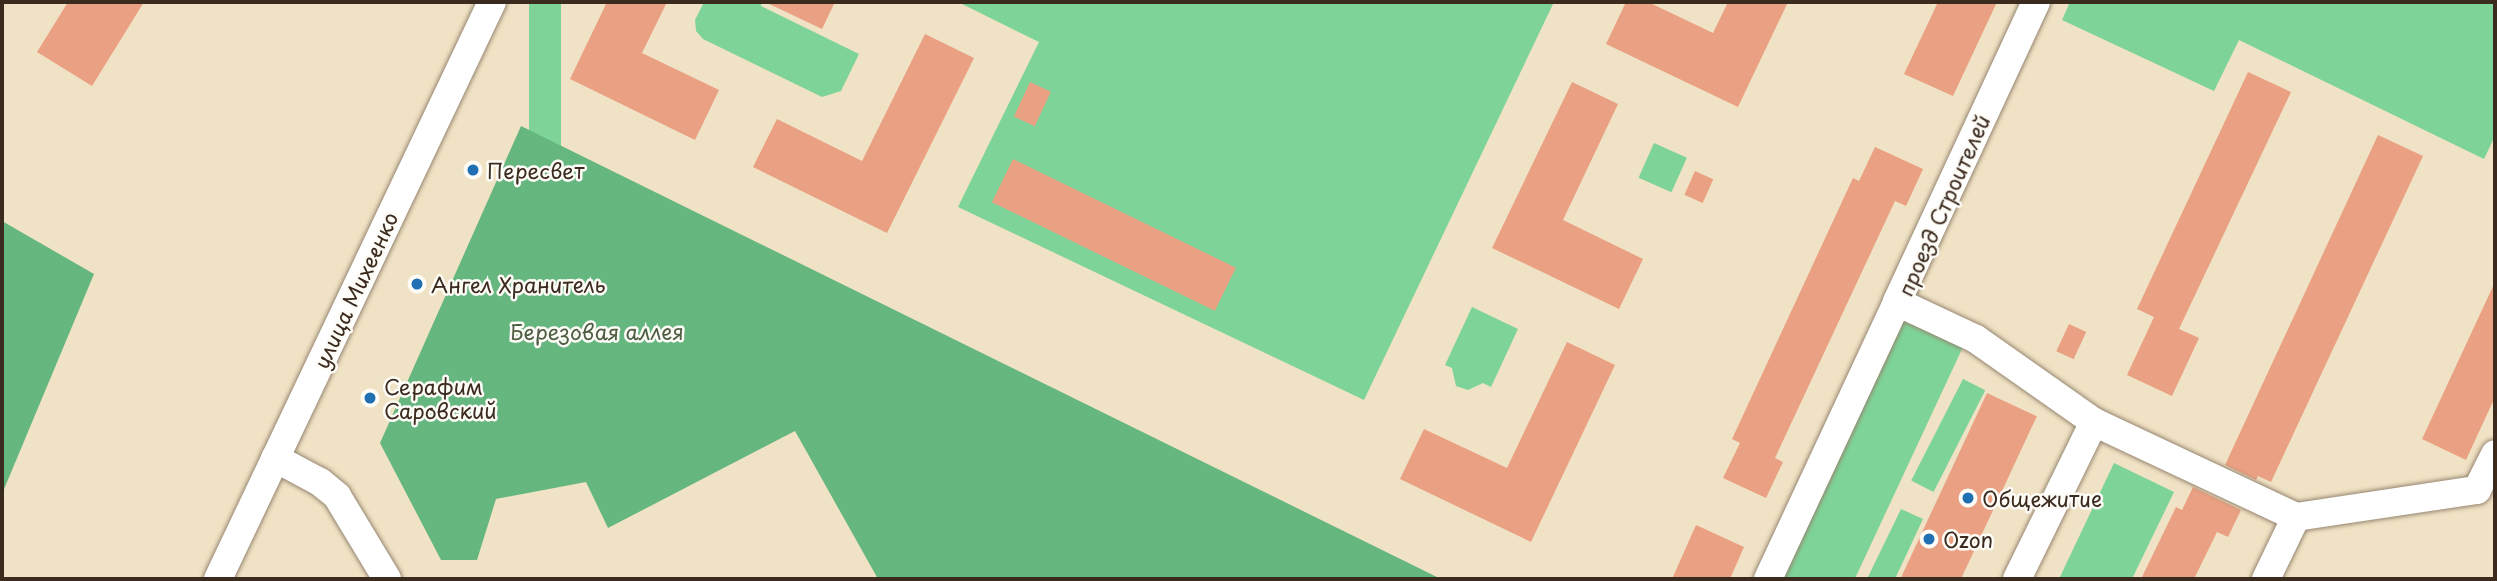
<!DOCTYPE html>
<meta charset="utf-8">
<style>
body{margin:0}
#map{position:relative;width:2497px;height:581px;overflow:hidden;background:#f0e2c4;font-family:"Playpen Sans",sans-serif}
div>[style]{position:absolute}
.green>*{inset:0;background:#7ed498;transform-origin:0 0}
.forest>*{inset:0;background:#66b680}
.building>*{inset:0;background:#eaa083;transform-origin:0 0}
.roads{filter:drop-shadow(0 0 2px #968671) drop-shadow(0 0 2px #968671)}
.minor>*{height:28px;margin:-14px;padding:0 14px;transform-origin:14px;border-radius:14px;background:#fff}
.dots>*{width:19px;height:19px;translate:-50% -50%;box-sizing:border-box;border:4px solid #fdfcf7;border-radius:50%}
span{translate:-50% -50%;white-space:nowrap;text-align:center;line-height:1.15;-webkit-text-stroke:5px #fdfcf7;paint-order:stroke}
.poi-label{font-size:21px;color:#3b2a1e}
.left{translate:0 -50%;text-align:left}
.street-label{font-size:21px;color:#3b2a1e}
.park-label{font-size:21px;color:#4f5d43}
.frame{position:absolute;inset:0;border:4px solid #3b2a1e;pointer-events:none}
</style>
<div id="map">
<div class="green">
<i style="left:529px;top:2px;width:32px;height:464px"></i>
<i style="clip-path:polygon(704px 2px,762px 2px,761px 6px,859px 54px,841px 91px,822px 97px,703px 39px,696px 31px,695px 20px)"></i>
<i style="clip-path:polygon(958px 2px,1554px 2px,1364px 400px,958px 207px,1039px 42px)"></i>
<i style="clip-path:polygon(2070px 2px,2495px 2px,2495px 136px,2484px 159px,2239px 40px,2214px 91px,2062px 20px)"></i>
<i style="left:1654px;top:143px;width:36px;height:38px;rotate:24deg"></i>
<i style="clip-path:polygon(1472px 307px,1518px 329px,1491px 387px,1483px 383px,1468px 390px,1456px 386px,1452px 368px,1445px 365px)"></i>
<i style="left:1901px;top:319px;width:68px;height:287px;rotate:25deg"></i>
<i style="left:1963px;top:379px;width:25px;height:114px;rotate:27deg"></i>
<i style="clip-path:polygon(2114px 463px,2174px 492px,2132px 579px,2059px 579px)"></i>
<i style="clip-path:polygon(1901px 509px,1923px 519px,1895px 579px,1867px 579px)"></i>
</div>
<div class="forest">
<i style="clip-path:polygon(521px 126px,1441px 579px,878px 579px,795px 431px,608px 528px,586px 482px,496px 499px,477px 560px,441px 560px,380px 443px)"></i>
<i style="clip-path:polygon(2px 221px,94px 274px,2px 494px)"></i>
</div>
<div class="building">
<i style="clip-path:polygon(68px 2px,144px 2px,92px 86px,37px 52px)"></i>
<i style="clip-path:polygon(607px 2px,667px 2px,642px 53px,719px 90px,695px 140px,570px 79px)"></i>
<i style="clip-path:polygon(765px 2px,835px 2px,822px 29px)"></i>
<i style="clip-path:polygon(1626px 2px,1648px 2px,1713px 33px,1728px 2px,1788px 2px,1738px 107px,1606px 44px)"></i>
<i style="clip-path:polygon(1938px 2px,1997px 2px,1953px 96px,1904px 74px)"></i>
<i style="clip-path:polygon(925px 34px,974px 58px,887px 233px,753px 167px,777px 119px,862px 161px)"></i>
<i style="clip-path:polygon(2248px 72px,2291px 92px,2179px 329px,2199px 338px,2172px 396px,2127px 375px,2154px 317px,2137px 309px)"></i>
<i style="left:1030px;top:82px;width:23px;height:38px;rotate:25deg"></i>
<i style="clip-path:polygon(1572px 82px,1618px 104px,1563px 220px,1643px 259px,1619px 309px,1492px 248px)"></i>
<i style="clip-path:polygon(2378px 135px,2423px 156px,2271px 482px,2258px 476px,2256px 480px,2225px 465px)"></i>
<i style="clip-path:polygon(1875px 147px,1923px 169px,1906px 206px,1895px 201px,1775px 458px,1783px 462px,1766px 498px,1723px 478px,1740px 443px,1732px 439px,1853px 178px,1859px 181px)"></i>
<i style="left:1013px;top:159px;width:248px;height:48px;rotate:26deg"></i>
<i style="left:1695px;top:171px;width:20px;height:26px;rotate:24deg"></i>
<i style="clip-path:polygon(2495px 282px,2495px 397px,2466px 460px,2422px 439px)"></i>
<i style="left:2069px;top:324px;width:19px;height:30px;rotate:25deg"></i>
<i style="clip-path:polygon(1567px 342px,1615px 365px,1531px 542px,1400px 479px,1424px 429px,1507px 468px)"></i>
<i style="left:1987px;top:393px;width:55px;height:206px;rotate:25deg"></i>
<i style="clip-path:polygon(2193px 487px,2241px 510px,2228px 537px,2217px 532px,2194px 579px,2141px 579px,2176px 507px,2182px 510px)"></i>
<i style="clip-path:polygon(1696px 525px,1744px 547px,1730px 579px,1672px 579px)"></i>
</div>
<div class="roads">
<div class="minor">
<i style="left:2036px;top:2px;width:331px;rotate:114.9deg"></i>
<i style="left:1897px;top:302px;width:87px;rotate:25.1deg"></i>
<i style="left:1976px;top:339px;width:144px;rotate:35.1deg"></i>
<i style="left:2094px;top:422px;width:223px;rotate:25.2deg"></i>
<i style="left:275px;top:458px;width:51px;rotate:28.1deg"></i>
<i style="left:320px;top:482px;width:22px;rotate:39deg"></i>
<i style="left:337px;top:496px;width:97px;rotate:58.9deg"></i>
<i style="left:218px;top:579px;width:639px;rotate:-64.6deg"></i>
<i style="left:1768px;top:579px;width:306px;rotate:-65deg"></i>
<i style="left:2017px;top:579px;width:175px;rotate:-63.9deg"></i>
<i style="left:2266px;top:579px;width:69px;rotate:-64.2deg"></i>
<i style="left:2296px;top:517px;width:183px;rotate:-8.5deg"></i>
<i style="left:2477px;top:490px;width:40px;rotate:-63.4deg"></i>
</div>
</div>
<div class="dots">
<i style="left:473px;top:170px;background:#1f6fb2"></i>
<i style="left:417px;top:284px;background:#1f6fb2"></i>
<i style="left:370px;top:398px;background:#1f6fb2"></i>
<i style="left:1968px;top:498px;background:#1f6fb2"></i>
<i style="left:1929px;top:539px;background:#1f6fb2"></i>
</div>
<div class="poi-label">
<span class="left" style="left:487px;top:170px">Пересвет</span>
<span class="left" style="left:431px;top:284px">Ангел Хранитель</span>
<span class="left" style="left:384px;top:398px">Серафим<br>Саровский</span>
<span class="left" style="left:1982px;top:498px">Общежитие</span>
<span class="left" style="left:1943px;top:539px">Ozon</span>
</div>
<div class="street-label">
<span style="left:1943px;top:205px;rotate:-66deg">проезд Строителей</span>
<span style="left:355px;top:290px;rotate:-65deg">улица Михеенко</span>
</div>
<div class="park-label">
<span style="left:597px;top:331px">Березовая аллея</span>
</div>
<div class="frame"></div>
</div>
